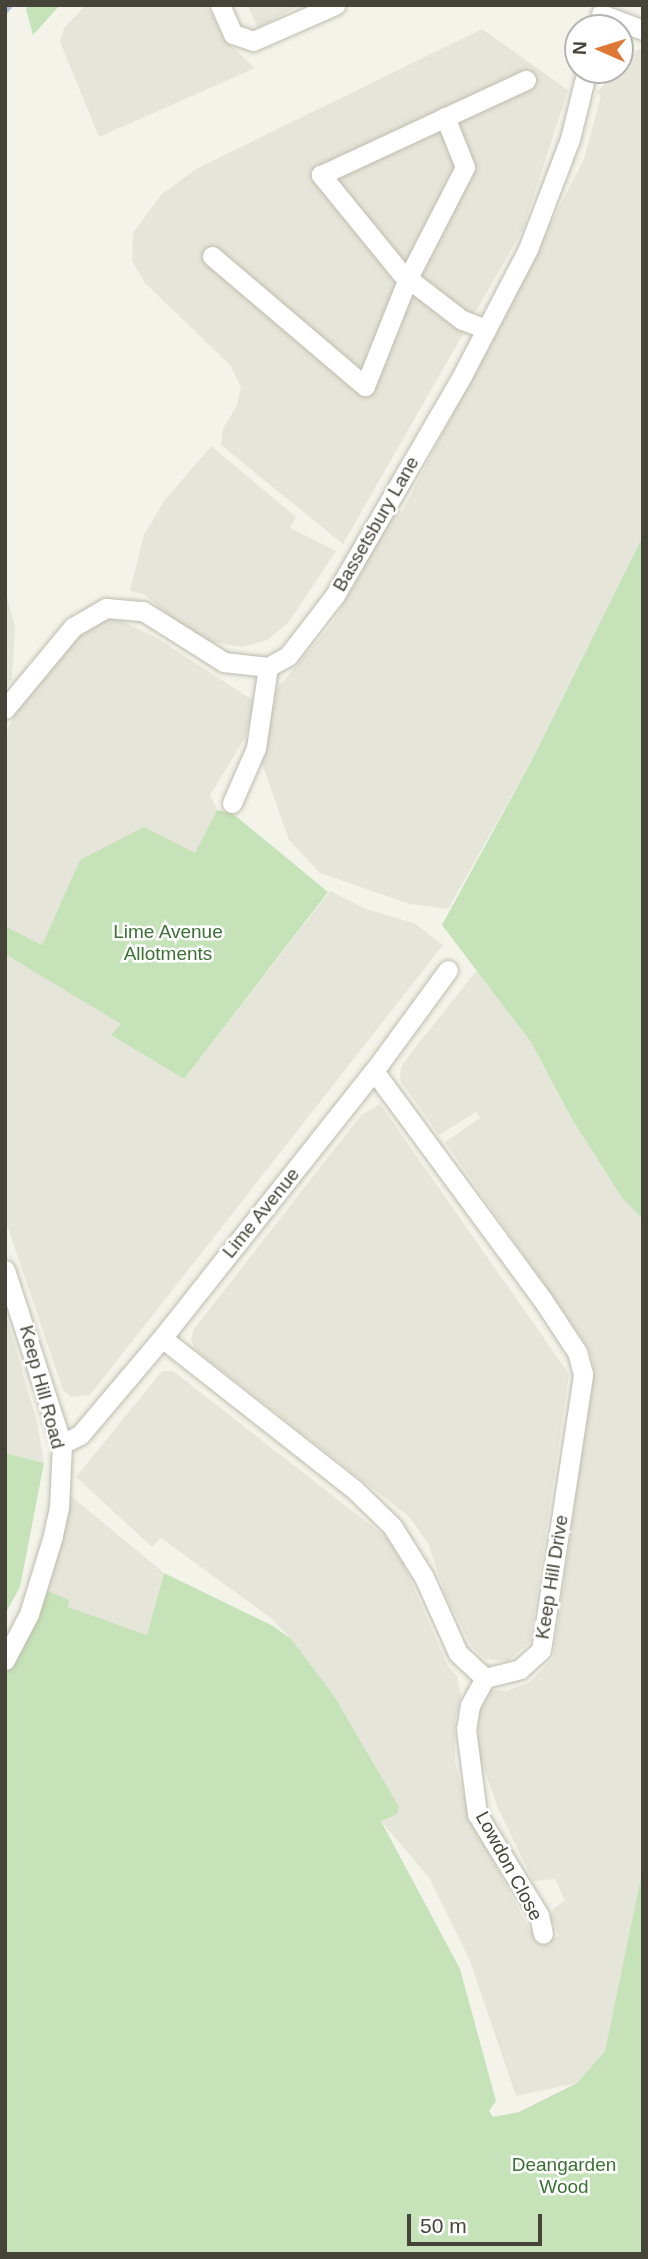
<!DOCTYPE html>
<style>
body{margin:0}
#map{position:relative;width:648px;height:2259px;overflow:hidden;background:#f3f3ea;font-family:Arial,sans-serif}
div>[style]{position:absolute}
.residential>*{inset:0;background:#e6e5d9}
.green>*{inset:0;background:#c5e2b8}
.stream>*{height:5px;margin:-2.5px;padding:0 2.5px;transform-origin:2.5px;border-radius:2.5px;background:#aec2e8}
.roads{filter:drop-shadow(0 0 2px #bebcae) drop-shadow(0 0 2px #bebcae)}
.minor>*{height:19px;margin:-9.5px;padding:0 9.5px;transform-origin:9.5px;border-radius:9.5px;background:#fff}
span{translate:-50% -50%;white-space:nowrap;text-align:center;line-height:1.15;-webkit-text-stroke:5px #fff;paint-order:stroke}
.street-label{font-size:19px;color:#464439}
.park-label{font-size:19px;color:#3b7133}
.frame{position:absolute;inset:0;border:7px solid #464439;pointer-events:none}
.north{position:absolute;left:564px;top:14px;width:70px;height:70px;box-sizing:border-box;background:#fff;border:2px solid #b5b4b0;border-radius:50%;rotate:273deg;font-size:19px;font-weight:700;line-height:28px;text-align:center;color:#464439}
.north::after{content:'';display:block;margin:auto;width:24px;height:32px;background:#e07835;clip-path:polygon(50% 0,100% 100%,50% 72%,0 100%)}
.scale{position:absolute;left:407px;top:2214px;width:135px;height:32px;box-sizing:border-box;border:4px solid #464439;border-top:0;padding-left:9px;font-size:21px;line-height:24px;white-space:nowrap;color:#464439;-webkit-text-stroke:5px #fff;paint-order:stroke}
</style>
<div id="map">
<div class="residential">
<i style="clip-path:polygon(86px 5px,207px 5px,225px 40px,255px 68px,99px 137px,60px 42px,64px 28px)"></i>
<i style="clip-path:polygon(247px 5px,300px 5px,258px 28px)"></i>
<i style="clip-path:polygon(482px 29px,568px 90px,523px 229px,343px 544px,221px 445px,223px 429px,237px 405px,241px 388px,231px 366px,145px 283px,132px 261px,133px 233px,161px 195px,196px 169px)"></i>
<i style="clip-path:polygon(638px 49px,643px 50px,643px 536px,532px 760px,448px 909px,410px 904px,320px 873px,289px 840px,258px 752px,268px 699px,334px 621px,396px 509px,402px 512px,584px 159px,601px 95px,596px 93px)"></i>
<i style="clip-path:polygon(211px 446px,296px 517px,290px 528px,336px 551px,288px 623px,267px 640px,242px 647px,208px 641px,204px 645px,145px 595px,130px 591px,144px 535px,164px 501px)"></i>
<i style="clip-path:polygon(5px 590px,15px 627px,12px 680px,5px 689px)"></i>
<i style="clip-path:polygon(96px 617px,113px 617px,157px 638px,254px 701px,246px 736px,210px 795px,217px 810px,195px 854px,80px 860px,42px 945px,5px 926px,5px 733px,49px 655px)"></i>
<i style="clip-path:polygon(330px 891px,366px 909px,414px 923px,443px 945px,90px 1395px,71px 1397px,63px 1390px,5px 1219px,5px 954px,122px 1024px,112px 1035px,184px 1079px)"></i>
<i style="clip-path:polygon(477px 970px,531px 1042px,572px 1119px,622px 1198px,643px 1219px,643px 1867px,605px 2051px,577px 2083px,516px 2096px,470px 1961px,430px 1879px,381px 1821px,364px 1753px,291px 1639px,272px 1619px,161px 1538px,152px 1547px,76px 1477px,162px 1371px,173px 1371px,387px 1538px,401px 1558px,447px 1665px,457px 1676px,461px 1695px,455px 1721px,455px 1762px,470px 1818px,530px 1930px,533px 1926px,541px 1942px,559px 1936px,551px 1917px,553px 1909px,565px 1900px,555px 1879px,533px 1881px,498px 1808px,480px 1758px,478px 1717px,482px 1697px,489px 1690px,507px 1691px,530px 1682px,553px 1658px,594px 1367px,588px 1347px,445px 1142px,480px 1118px,476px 1112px,439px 1135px,400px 1080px,401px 1067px,418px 1044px)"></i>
<i style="clip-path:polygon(380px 1104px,569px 1374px,530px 1642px,508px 1661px,485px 1659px,472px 1647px,446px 1596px,428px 1543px,409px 1517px,195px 1349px,191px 1339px,194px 1329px,361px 1115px)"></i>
<i style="clip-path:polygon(5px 1312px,37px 1422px,44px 1463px,5px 1453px)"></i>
<i style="clip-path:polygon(71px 1496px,164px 1573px,147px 1635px,67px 1607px,40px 1588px)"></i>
</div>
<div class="green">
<i style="clip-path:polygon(30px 5px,60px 5px,33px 35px,26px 9px)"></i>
<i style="clip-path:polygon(643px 536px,643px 1219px,622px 1198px,572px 1119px,531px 1042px,442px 925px,532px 760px)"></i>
<i style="clip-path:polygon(217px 810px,232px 813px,328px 892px,184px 1079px,111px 1035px,121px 1024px,5px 954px,5px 926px,42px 945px,80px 860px,144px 827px,195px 853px)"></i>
<i style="clip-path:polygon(5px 1453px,44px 1463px,20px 1587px,5px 1614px)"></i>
<i style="clip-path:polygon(164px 1573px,273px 1626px,291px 1639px,334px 1696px,399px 1807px,397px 1814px,381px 1821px,460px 1969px,496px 2101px,489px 2111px,493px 2117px,519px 2112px,577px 2083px,605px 2051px,643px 1867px,643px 2254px,5px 2254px,5px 1669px,40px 1588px,69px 1600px,68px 1607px,147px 1635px)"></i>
</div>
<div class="stream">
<i style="left:5px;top:11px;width:8px;rotate:-50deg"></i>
</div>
<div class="roads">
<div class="minor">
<i style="left:220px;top:5px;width:32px;rotate:66deg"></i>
<i style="left:233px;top:34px;width:21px;rotate:19deg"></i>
<i style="left:253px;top:41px;width:90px;rotate:-23.7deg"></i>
<i style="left:601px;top:14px;width:45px;rotate:20.9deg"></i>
<i style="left:212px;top:256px;width:201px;rotate:40.4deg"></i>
<i style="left:365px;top:386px;width:116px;rotate:-68.3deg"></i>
<i style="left:408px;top:278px;width:125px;rotate:-62.8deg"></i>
<i style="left:465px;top:167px;width:54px;rotate:-111.8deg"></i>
<i style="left:486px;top:329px;width:26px;rotate:-159deg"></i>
<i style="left:462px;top:320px;width:77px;rotate:-142.4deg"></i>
<i style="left:401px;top:273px;width:127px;rotate:-129.2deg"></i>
<i style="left:321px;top:175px;width:226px;rotate:-24.9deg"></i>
<i style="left:5px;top:709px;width:107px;rotate:-50.3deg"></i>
<i style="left:73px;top:627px;width:38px;rotate:-30deg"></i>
<i style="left:106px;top:608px;width:37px;rotate:5deg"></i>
<i style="left:143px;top:611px;width:96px;rotate:32.2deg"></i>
<i style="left:224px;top:662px;width:44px;rotate:6.5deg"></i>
<i style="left:268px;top:667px;width:23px;rotate:-29deg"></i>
<i style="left:288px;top:656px;width:77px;rotate:-52.4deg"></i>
<i style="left:335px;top:595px;width:253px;rotate:-59.9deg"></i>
<i style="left:462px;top:376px;width:143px;rotate:-62.5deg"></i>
<i style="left:528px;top:249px;width:118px;rotate:-69.1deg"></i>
<i style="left:570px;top:139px;width:71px;rotate:-76.2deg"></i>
<i style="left:232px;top:803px;width:60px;rotate:-66.4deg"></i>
<i style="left:256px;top:748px;width:82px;rotate:-81.6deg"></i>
<i style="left:5px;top:1270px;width:183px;rotate:71.9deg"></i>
<i style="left:62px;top:1444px;width:63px;rotate:92.7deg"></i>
<i style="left:59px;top:1507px;width:30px;rotate:102deg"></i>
<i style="left:53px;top:1536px;width:82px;rotate:107.1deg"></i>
<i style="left:29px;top:1614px;width:52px;rotate:117.6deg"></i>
<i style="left:162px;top:1338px;width:244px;rotate:38.2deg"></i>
<i style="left:354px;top:1489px;width:53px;rotate:44.2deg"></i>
<i style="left:392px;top:1526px;width:60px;rotate:57.9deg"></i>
<i style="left:424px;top:1577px;width:83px;rotate:65.9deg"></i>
<i style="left:458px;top:1653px;width:37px;rotate:43deg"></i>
<i style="left:485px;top:1678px;width:36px;rotate:-14deg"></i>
<i style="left:520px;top:1669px;width:28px;rotate:-42deg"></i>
<i style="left:541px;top:1650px;width:279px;rotate:-81.3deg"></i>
<i style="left:583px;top:1374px;width:23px;rotate:-105deg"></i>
<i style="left:577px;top:1352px;width:64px;rotate:-123.4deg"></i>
<i style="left:542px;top:1299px;width:283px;rotate:-126.4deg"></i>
<i style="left:62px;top:1444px;width:20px;rotate:-27deg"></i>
<i style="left:80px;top:1435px;width:127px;rotate:-49.8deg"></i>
<i style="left:162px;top:1338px;width:341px;rotate:-51.6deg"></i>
<i style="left:374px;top:1071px;width:125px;rotate:-53.8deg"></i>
<i style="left:485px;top:1678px;width:31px;rotate:119deg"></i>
<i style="left:470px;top:1705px;width:24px;rotate:99deg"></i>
<i style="left:466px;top:1729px;width:86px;rotate:82.6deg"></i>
<i style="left:477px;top:1814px;width:119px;rotate:58.5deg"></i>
<i style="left:539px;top:1915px;width:19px;rotate:78deg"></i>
</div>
</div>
<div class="street-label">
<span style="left:376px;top:524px;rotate:-60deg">Bassetsbury Lane</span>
<span style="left:261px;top:1213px;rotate:-51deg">Lime Avenue</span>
<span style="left:42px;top:1387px;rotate:75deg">Keep Hill Road</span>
<span style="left:552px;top:1577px;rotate:-81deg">Keep Hill Drive</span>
<span style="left:509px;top:1866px;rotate:62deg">Lowdon Close</span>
</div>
<div class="park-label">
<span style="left:168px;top:943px">Lime Avenue<br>Allotments</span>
<span style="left:564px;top:2176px">Deangarden<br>Wood</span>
</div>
<div class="frame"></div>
<div class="north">N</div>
<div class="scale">50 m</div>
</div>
